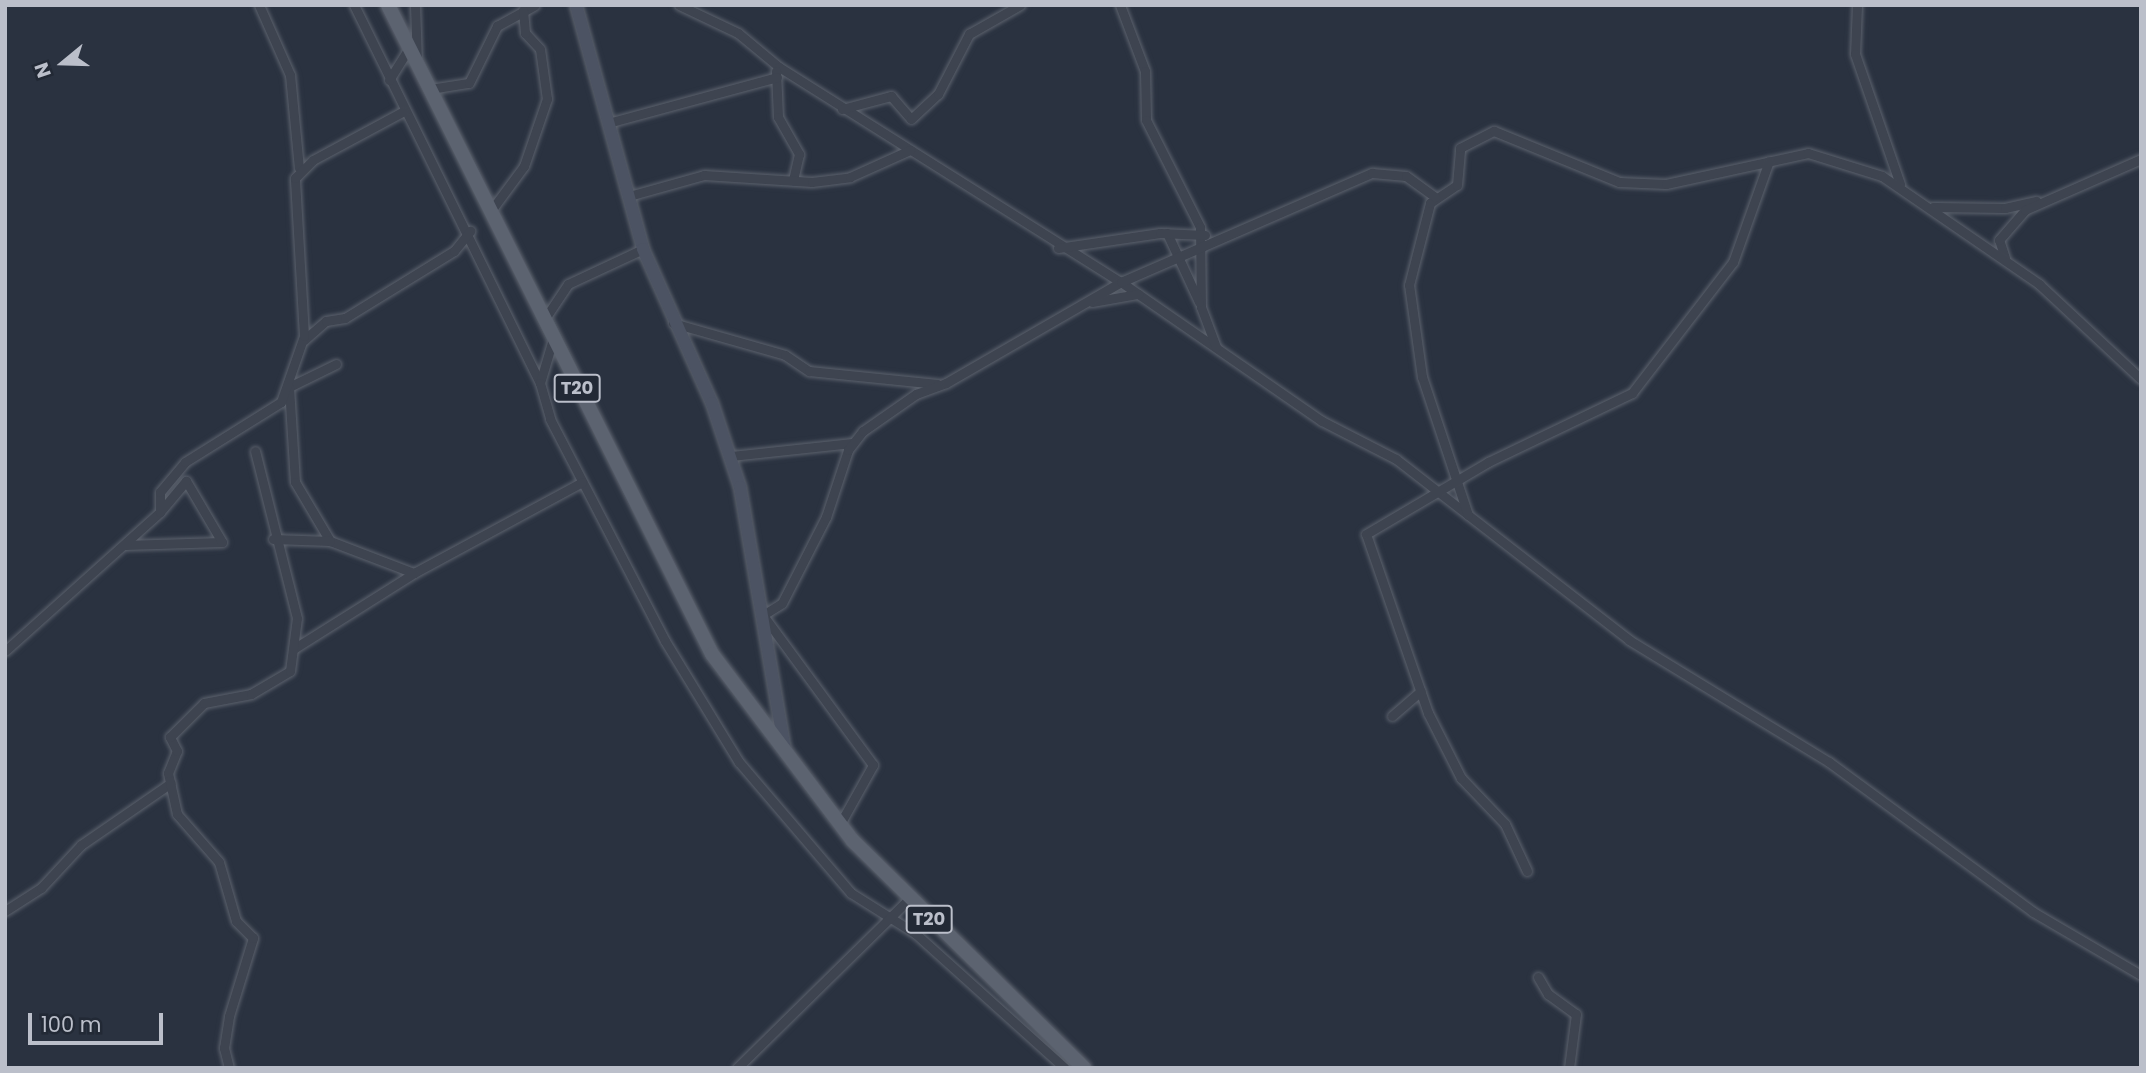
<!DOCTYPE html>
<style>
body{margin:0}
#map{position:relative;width:2146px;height:1073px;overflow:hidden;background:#2a3240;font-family:Poppins,sans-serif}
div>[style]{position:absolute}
.roads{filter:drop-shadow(0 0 2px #5c626d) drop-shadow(0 0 2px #5c626d)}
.street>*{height:9px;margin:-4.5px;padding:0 4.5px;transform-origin:4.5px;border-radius:4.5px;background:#3e4450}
.secondary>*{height:12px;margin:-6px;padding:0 6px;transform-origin:6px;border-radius:6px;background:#4c5363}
.primary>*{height:14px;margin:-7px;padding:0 7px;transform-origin:7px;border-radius:7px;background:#5c6370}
span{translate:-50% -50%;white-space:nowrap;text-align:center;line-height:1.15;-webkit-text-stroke:6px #222935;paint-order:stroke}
.shield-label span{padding:2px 5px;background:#222935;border:2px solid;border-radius:5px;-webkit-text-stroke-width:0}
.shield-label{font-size:18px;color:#bbbfca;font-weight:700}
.frame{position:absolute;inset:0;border:7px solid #bbbfca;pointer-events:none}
.north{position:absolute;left:28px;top:28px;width:70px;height:70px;-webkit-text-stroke:5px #222935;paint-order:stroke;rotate:251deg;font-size:19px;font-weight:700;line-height:28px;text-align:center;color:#bbbfca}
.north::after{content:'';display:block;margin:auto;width:24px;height:32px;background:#bbbfca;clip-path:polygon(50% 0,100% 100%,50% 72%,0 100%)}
.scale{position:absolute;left:28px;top:1013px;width:135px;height:32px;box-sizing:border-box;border:4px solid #bbbfca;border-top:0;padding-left:9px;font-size:21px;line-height:24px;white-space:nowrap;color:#bbbfca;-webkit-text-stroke:5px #222935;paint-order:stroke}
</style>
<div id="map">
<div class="roads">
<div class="street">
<i style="left:259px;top:5px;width:77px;rotate:66.1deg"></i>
<i style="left:290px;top:75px;width:93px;rotate:84.5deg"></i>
<i style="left:354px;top:5px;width:421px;rotate:63.8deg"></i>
<i style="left:415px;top:5px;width:57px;rotate:88deg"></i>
<i style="left:679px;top:5px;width:65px;rotate:25.4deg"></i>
<i style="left:738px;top:33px;width:53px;rotate:39.7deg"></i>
<i style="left:779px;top:67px;width:404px;rotate:32.2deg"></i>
<i style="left:1121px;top:282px;width:244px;rotate:34.7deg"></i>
<i style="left:1322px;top:421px;width:83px;rotate:27.2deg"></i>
<i style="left:1396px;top:459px;width:295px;rotate:37.8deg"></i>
<i style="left:1629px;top:640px;width:234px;rotate:31.4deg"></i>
<i style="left:1829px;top:762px;width:253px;rotate:36.3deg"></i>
<i style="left:2033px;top:912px;width:125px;rotate:30.3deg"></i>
<i style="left:1120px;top:5px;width:71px;rotate:69.3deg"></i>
<i style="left:1145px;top:71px;width:49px;rotate:88.8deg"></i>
<i style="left:1146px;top:120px;width:120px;rotate:63.2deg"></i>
<i style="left:1200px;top:227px;width:80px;rotate:89.3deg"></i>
<i style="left:1201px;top:307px;width:43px;rotate:69.4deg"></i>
<i style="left:1857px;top:5px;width:49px;rotate:92.3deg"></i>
<i style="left:1855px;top:54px;width:138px;rotate:70.9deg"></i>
<i style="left:776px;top:71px;width:46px;rotate:87.5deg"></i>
<i style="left:778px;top:117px;width:43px;rotate:60.4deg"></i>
<i style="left:799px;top:154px;width:27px;rotate:103deg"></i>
<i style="left:389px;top:80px;width:38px;rotate:-58deg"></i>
<i style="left:430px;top:89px;width:39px;rotate:-9deg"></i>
<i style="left:469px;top:83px;width:64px;rotate:-63.8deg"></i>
<i style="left:497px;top:26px;width:43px;rotate:-28.9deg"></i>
<i style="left:842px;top:109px;width:51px;rotate:-14.9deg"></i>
<i style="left:891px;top:96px;width:30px;rotate:49deg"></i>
<i style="left:911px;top:119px;width:37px;rotate:-43deg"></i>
<i style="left:938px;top:94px;width:68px;rotate:-62.7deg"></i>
<i style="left:969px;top:34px;width:59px;rotate:-29.6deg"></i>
<i style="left:608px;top:123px;width:175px;rotate:-15.2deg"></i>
<i style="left:629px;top:196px;width:78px;rotate:-15.6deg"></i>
<i style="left:704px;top:175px;width:108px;rotate:3.7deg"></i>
<i style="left:812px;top:182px;width:38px;rotate:-7deg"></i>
<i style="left:850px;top:177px;width:66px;rotate:-24.2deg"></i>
<i style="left:1933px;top:207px;width:72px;rotate:0.8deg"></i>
<i style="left:2005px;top:208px;width:32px;rotate:-13deg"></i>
<i style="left:490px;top:212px;width:57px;rotate:-53.5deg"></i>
<i style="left:524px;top:166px;width:71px;rotate:-71.1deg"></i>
<i style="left:547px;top:99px;width:50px;rotate:-98deg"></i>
<i style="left:540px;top:49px;width:22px;rotate:-133deg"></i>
<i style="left:525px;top:33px;width:23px;rotate:-95deg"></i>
<i style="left:1167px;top:233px;width:76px;rotate:65.1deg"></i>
<i style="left:1058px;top:248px;width:103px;rotate:-8.4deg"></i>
<i style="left:1160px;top:233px;width:45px;rotate:2.5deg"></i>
<i style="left:2005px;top:258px;width:19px;rotate:-108deg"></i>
<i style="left:1999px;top:240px;width:40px;rotate:-49deg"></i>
<i style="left:2025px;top:210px;width:127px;rotate:-23.7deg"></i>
<i style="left:1092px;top:302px;width:47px;rotate:-9.9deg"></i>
<i style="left:544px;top:320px;width:43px;rotate:-56.3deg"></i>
<i style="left:568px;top:284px;width:83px;rotate:-25deg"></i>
<i style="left:673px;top:323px;width:116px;rotate:15.9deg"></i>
<i style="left:785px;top:355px;width:29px;rotate:34deg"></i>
<i style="left:809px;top:371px;width:129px;rotate:5.8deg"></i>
<i style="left:553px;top:339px;width:46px;rotate:106.5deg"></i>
<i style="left:540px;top:383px;width:37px;rotate:74deg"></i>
<i style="left:550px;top:419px;width:250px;rotate:62.6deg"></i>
<i style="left:665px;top:641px;width:142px;rotate:58.6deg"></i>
<i style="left:739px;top:762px;width:172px;rotate:49.5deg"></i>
<i style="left:851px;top:893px;width:77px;rotate:32.2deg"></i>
<i style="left:916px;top:934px;width:200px;rotate:42deg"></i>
<i style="left:304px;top:340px;width:29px;rotate:-41deg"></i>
<i style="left:326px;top:321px;width:19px;rotate:-9deg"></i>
<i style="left:345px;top:318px;width:128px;rotate:-31.6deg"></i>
<i style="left:454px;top:251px;width:26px;rotate:-51deg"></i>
<i style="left:336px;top:364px;width:52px;rotate:153.9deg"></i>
<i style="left:289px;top:387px;width:95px;rotate:86.4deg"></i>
<i style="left:295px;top:482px;width:69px;rotate:59.3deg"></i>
<i style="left:330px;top:541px;width:90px;rotate:20.9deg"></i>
<i style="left:414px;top:573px;width:191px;rotate:-28.4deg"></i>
<i style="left:731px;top:456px;width:122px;rotate:-6.1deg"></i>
<i style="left:1468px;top:515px;width:145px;rotate:-108.4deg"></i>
<i style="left:1422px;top:377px;width:93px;rotate:-98deg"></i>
<i style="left:1409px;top:285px;width:85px;rotate:-75.6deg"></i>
<i style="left:1430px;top:203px;width:32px;rotate:-34deg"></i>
<i style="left:1457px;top:185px;width:37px;rotate:-85deg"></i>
<i style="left:1460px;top:148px;width:38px;rotate:-27deg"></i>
<i style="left:1494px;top:131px;width:135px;rotate:22.2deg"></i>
<i style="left:1619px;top:182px;width:47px;rotate:2.4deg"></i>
<i style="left:1666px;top:184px;width:145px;rotate:-12.3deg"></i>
<i style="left:1808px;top:153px;width:77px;rotate:17.3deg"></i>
<i style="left:1882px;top:176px;width:191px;rotate:34.5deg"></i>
<i style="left:2039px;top:284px;width:139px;rotate:43deg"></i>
<i style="left:273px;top:539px;width:57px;rotate:2deg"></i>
<i style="left:124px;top:545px;width:98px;rotate:-1.8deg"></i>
<i style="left:222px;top:542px;width:71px;rotate:-120.5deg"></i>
<i style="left:186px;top:481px;width:40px;rotate:130deg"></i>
<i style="left:295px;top:648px;width:141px;rotate:-32.2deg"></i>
<i style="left:5px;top:651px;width:208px;rotate:-41.9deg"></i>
<i style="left:160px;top:512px;width:20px;rotate:-90deg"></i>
<i style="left:160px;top:492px;width:39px;rotate:-50deg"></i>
<i style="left:185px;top:462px;width:113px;rotate:-32deg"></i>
<i style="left:281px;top:402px;width:70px;rotate:-70.8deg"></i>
<i style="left:304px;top:336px;width:158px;rotate:-93.3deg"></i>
<i style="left:295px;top:178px;width:25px;rotate:-45deg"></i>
<i style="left:313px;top:160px;width:103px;rotate:-28.3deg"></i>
<i style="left:1392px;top:716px;width:38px;rotate:-41deg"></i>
<i style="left:840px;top:824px;width:68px;rotate:-60.8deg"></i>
<i style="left:873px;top:765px;width:186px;rotate:-126.3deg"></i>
<i style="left:763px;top:615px;width:22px;rotate:-32deg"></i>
<i style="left:782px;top:603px;width:97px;rotate:-62.9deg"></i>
<i style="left:826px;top:517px;width:71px;rotate:-71.8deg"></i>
<i style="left:848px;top:450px;width:24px;rotate:-52deg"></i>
<i style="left:863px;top:431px;width:65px;rotate:-34.9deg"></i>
<i style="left:916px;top:394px;width:32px;rotate:-20deg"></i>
<i style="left:946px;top:383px;width:202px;rotate:-30deg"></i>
<i style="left:1121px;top:282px;width:274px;rotate:-23.5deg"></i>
<i style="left:1372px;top:173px;width:34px;rotate:5deg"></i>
<i style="left:1406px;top:176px;width:36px;rotate:36deg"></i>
<i style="left:1527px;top:871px;width:52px;rotate:-115.1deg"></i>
<i style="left:1505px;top:824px;width:64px;rotate:-133.7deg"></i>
<i style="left:1461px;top:778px;width:73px;rotate:-116.9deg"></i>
<i style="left:1428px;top:713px;width:189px;rotate:-109.1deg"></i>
<i style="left:1366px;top:534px;width:142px;rotate:-30.5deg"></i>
<i style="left:1488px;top:462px;width:160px;rotate:-25.6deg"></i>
<i style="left:1632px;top:393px;width:165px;rotate:-52.4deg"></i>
<i style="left:1733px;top:262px;width:107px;rotate:-70.4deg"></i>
<i style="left:5px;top:911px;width:43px;rotate:-32.6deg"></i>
<i style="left:41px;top:888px;width:59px;rotate:-47.1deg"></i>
<i style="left:81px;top:845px;width:109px;rotate:-34.6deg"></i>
<i style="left:1538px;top:977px;width:20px;rotate:60deg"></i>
<i style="left:1548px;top:994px;width:34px;rotate:36deg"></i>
<i style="left:1576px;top:1014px;width:54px;rotate:97.4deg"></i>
<i style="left:229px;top:1068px;width:21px;rotate:-104deg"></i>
<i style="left:224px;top:1048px;width:32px;rotate:-81deg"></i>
<i style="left:229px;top:1016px;width:82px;rotate:-72.9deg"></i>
<i style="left:253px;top:938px;width:24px;rotate:-135deg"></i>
<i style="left:236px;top:921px;width:61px;rotate:-106.1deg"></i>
<i style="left:219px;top:862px;width:64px;rotate:-131.2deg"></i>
<i style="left:177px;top:814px;width:42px;rotate:-102.4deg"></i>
<i style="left:168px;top:773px;width:24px;rotate:-68deg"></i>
<i style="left:177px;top:751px;width:16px;rotate:-117deg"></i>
<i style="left:170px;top:737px;width:48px;rotate:-45deg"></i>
<i style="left:204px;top:703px;width:48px;rotate:-10.8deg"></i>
<i style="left:251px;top:694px;width:45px;rotate:-30.5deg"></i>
<i style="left:290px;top:671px;width:53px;rotate:-82.5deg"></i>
<i style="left:297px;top:618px;width:172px;rotate:-104.1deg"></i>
<i style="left:737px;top:1068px;width:241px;rotate:-44.5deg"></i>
</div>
<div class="secondary">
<i style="left:576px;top:5px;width:253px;rotate:74.6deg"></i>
<i style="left:643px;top:249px;width:169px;rotate:65.9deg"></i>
<i style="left:712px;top:403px;width:89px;rotate:71.6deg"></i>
<i style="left:740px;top:487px;width:268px;rotate:80.3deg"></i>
</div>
<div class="primary">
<i style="left:388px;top:5px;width:725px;rotate:63.47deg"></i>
<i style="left:712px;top:654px;width:234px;rotate:53deg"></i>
<i style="left:853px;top:841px;width:324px;rotate:44.5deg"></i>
</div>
</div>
<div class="shield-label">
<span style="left:577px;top:388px">T20</span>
<span style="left:929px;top:919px">T20</span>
</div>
<div class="frame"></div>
<div class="north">N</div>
<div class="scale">100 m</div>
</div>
